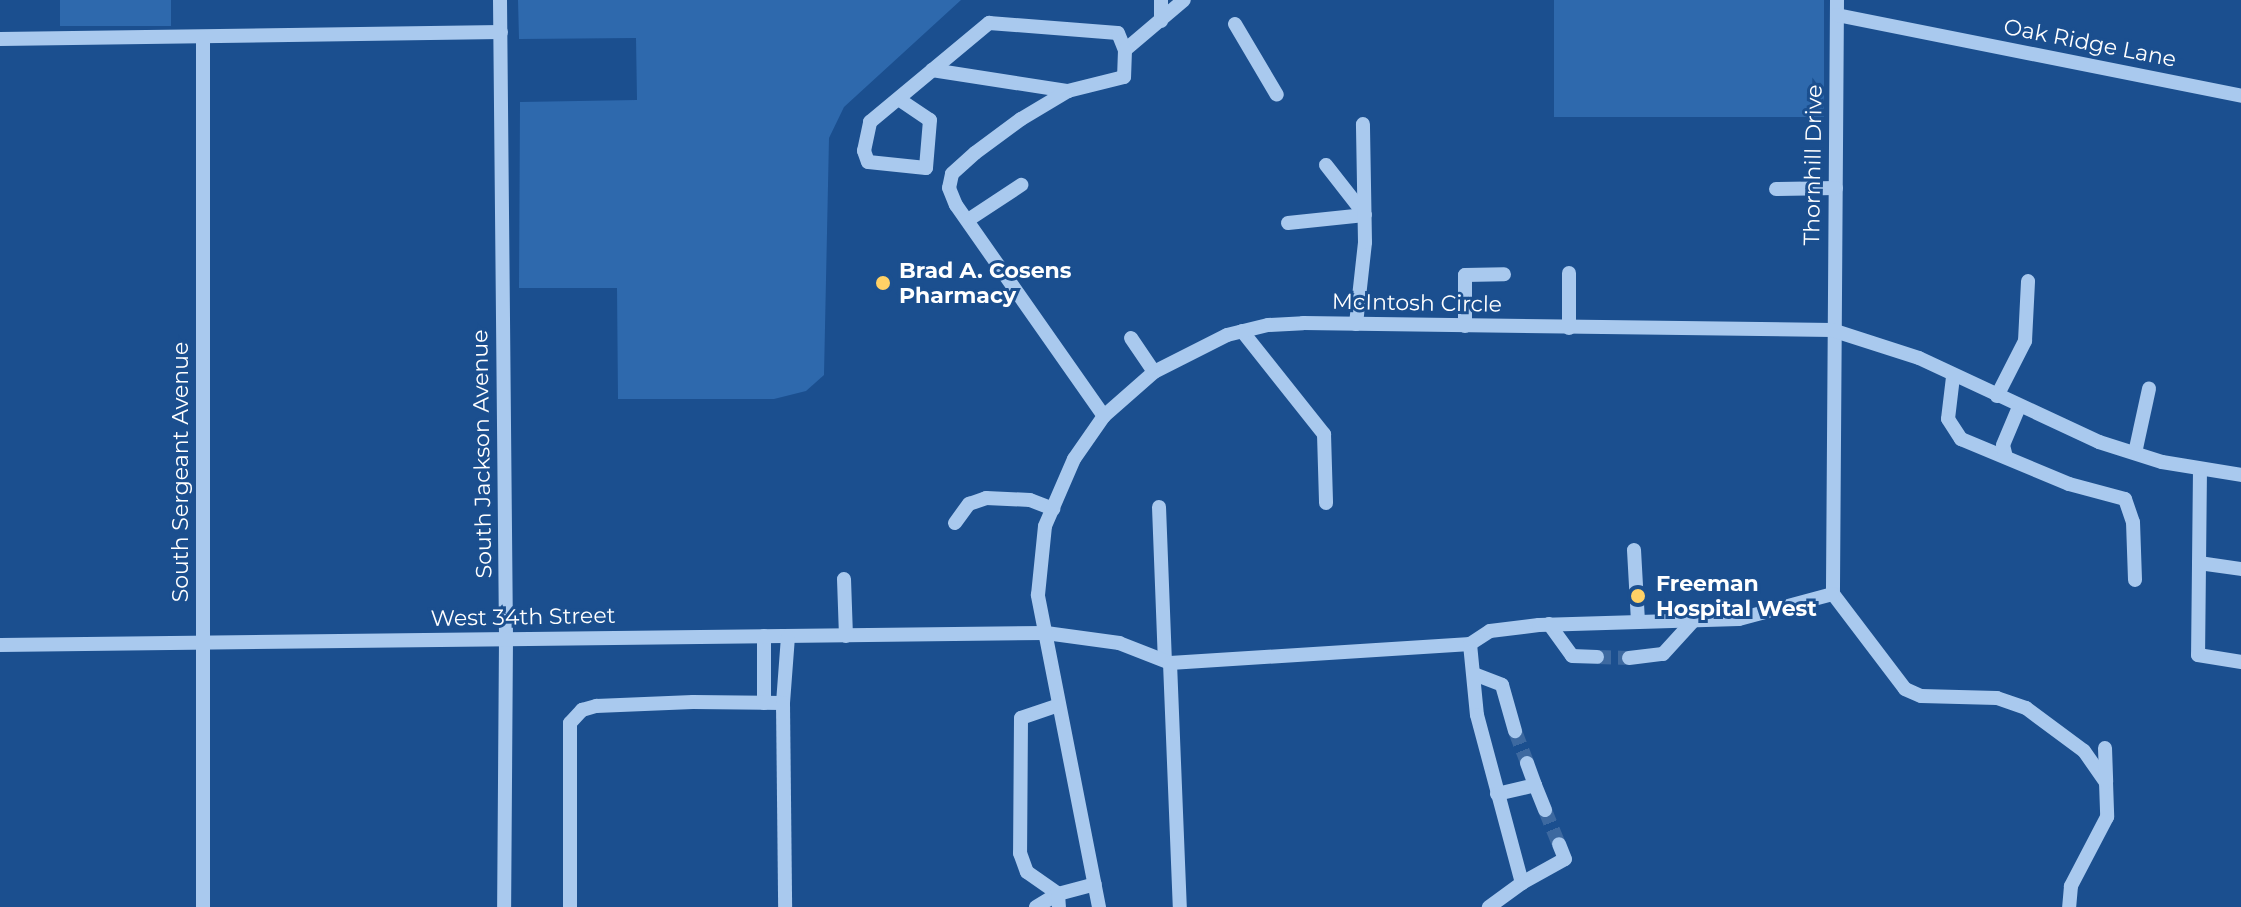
<!DOCTYPE html>
<style>
body{margin:0}
#map{position:relative;width:2241px;height:907px;overflow:hidden;background:#1b4f8f;font-family:Montserrat,sans-serif}
div>[style]{position:absolute}
.green>*{inset:0;background:#2e69ad;transform-origin:0 0}
.minor-tunnel>*{height:14px;margin-top:-7px;transform-origin:0;background:repeating-linear-gradient(90deg,#3d69a0 0 14px,transparent 0 21px)}
.minor>*{height:14px;margin:-7px;padding:0 7px;transform-origin:7px;border-radius:7px;background:#a9c9ee}
.dots>*{width:22px;height:22px;translate:-50% -50%;box-sizing:border-box;border:4px solid #1b4f8f;border-radius:50%}
span{translate:-50% -50%;white-space:nowrap;text-align:center;line-height:1.15;-webkit-text-stroke:6px #1b4f8f;paint-order:stroke}
.street-label{font-size:22px;color:#fff}
.poi-label{font-size:22px;color:#fff;font-weight:700}
.left{translate:0 -50%;text-align:left}
</style>
<div id="map">
<div class="green">
<i style="left:60px;top:0;width:111px;height:26px"></i>
<i style="clip-path:polygon(518px 0,961px 0,844px 107px,829px 138px,824px 375px,806px 391px,774px 399px,618px 399px,617px 288px,519px 288px,520px 102px,637px 100px,636px 38px,519px 39px)"></i>
<i style="left:1554px;top:0;width:270px;height:117px"></i>
</div>
<div class="minor-tunnel">
<i style="left:1597px;top:657px;width:32px;rotate:2deg"></i>
<i style="left:1515px;top:731px;width:34px;rotate:69deg"></i>
<i style="left:1545px;top:810px;width:37px;rotate:68deg"></i>
</div>
<div class="minor">
<i style="left:500px;top:0;width:638px;rotate:89.46deg"></i>
<i style="left:506px;top:638px;width:269px;rotate:90.4deg"></i>
<i style="left:1161px;top:0;width:21px;rotate:90deg"></i>
<i style="left:1837px;top:0;width:594px;rotate:90.39deg"></i>
<i style="left:1833px;top:594px;width:119px;rotate:52.8deg"></i>
<i style="left:1905px;top:689px;width:17px;rotate:24deg"></i>
<i style="left:1921px;top:696px;width:76px;rotate:1.5deg"></i>
<i style="left:1997px;top:698px;width:31px;rotate:19deg"></i>
<i style="left:2026px;top:708px;width:72px;rotate:36.6deg"></i>
<i style="left:2084px;top:751px;width:38px;rotate:55deg"></i>
<i style="left:2106px;top:782px;width:35px;rotate:88deg"></i>
<i style="left:2107px;top:817px;width:78px;rotate:117.6deg"></i>
<i style="left:2071px;top:886px;width:21px;rotate:95deg"></i>
<i style="left:1837px;top:15px;width:412px;rotate:11.3deg"></i>
<i style="left:1235px;top:24px;width:82px;rotate:59.4deg"></i>
<i style="left:0;top:39px;width:501px;rotate:-0.8deg"></i>
<i style="left:1125px;top:50px;width:77px;rotate:-40.3deg"></i>
<i style="left:932px;top:70px;width:138px;rotate:8.8deg"></i>
<i style="left:900px;top:100px;width:36px;rotate:34deg"></i>
<i style="left:930px;top:120px;width:48px;rotate:94.8deg"></i>
<i style="left:926px;top:168px;width:58px;rotate:-174.1deg"></i>
<i style="left:868px;top:162px;width:12px;rotate:-110deg"></i>
<i style="left:864px;top:151px;width:30px;rotate:-78deg"></i>
<i style="left:870px;top:122px;width:155px;rotate:-39.8deg"></i>
<i style="left:989px;top:23px;width:129px;rotate:4.4deg"></i>
<i style="left:1118px;top:33px;width:18px;rotate:68deg"></i>
<i style="left:1125px;top:50px;width:27px;rotate:92deg"></i>
<i style="left:1124px;top:77px;width:58px;rotate:166deg"></i>
<i style="left:1068px;top:91px;width:55px;rotate:149.2deg"></i>
<i style="left:1021px;top:119px;width:57px;rotate:143.5deg"></i>
<i style="left:975px;top:153px;width:31px;rotate:138deg"></i>
<i style="left:952px;top:174px;width:14px;rotate:102deg"></i>
<i style="left:949px;top:188px;width:18px;rotate:68deg"></i>
<i style="left:956px;top:205px;width:258px;rotate:55deg"></i>
<i style="left:1326px;top:165px;width:63px;rotate:52deg"></i>
<i style="left:1776px;top:189px;width:60px;rotate:-1deg"></i>
<i style="left:968px;top:220px;width:64px;rotate:-33.4deg"></i>
<i style="left:1288px;top:223px;width:77px;rotate:-5.9deg"></i>
<i style="left:1356px;top:324px;width:82px;rotate:-83.7deg"></i>
<i style="left:1365px;top:242px;width:118px;rotate:-91deg"></i>
<i style="left:1465px;top:326px;width:51px;rotate:-90deg"></i>
<i style="left:1465px;top:275px;width:39px;rotate:-1deg"></i>
<i style="left:1569px;top:328px;width:55px;rotate:-90deg"></i>
<i style="left:1242px;top:331px;width:132px;rotate:51.5deg"></i>
<i style="left:1324px;top:434px;width:69px;rotate:88.3deg"></i>
<i style="left:1131px;top:338px;width:41px;rotate:55.9deg"></i>
<i style="left:1953px;top:377px;width:42px;rotate:96.8deg"></i>
<i style="left:1948px;top:419px;width:24px;rotate:57deg"></i>
<i style="left:1961px;top:439px;width:117px;rotate:22.6deg"></i>
<i style="left:2069px;top:484px;width:58px;rotate:15deg"></i>
<i style="left:2125px;top:499px;width:24px;rotate:71deg"></i>
<i style="left:2133px;top:522px;width:58px;rotate:88deg"></i>
<i style="left:1997px;top:396px;width:62px;rotate:-63deg"></i>
<i style="left:2025px;top:341px;width:60px;rotate:-87.1deg"></i>
<i style="left:2135px;top:453px;width:66px;rotate:-77.7deg"></i>
<i style="left:2006px;top:457px;width:12px;rotate:-104deg"></i>
<i style="left:2003px;top:445px;width:41px;rotate:-67.2deg"></i>
<i style="left:2200px;top:469px;width:186px;rotate:90.6deg"></i>
<i style="left:2198px;top:655px;width:44px;rotate:9.2deg"></i>
<i style="left:1159px;top:507px;width:153px;rotate:87.8deg"></i>
<i style="left:955px;top:523px;width:24px;rotate:-54deg"></i>
<i style="left:969px;top:504px;width:18px;rotate:-19deg"></i>
<i style="left:986px;top:498px;width:44px;rotate:2.6deg"></i>
<i style="left:1030px;top:500px;width:25px;rotate:21deg"></i>
<i style="left:1634px;top:550px;width:72px;rotate:86.8deg"></i>
<i style="left:2199px;top:563px;width:42px;rotate:8.1deg"></i>
<i style="left:844px;top:579px;width:57px;rotate:88deg"></i>
<i style="left:1549px;top:624px;width:39px;rotate:54deg"></i>
<i style="left:1572px;top:656px;width:25px;rotate:2deg"></i>
<i style="left:764px;top:636px;width:67px;rotate:90deg"></i>
<i style="left:1470px;top:644px;width:71px;rotate:84.4deg"></i>
<i style="left:1477px;top:715px;width:174px;rotate:75deg"></i>
<i style="left:1522px;top:883px;width:41px;rotate:144deg"></i>
<i style="left:0;top:645px;width:1046px;rotate:-0.66deg"></i>
<i style="left:1046px;top:633px;width:74px;rotate:7.8deg"></i>
<i style="left:1119px;top:643px;width:55px;rotate:21.4deg"></i>
<i style="left:1170px;top:663px;width:301px;rotate:-3.6deg"></i>
<i style="left:1470px;top:644px;width:24px;rotate:-33deg"></i>
<i style="left:1490px;top:631px;width:49px;rotate:-7deg"></i>
<i style="left:1539px;top:625px;width:200px;rotate:-1.7deg"></i>
<i style="left:1739px;top:619px;width:97px;rotate:-14.9deg"></i>
<i style="left:1629px;top:658px;width:34px;rotate:-7deg"></i>
<i style="left:1663px;top:654px;width:46px;rotate:-47.6deg"></i>
<i style="left:1170px;top:663px;width:244px;rotate:87.7deg"></i>
<i style="left:1474px;top:674px;width:30px;rotate:21deg"></i>
<i style="left:1502px;top:685px;width:48px;rotate:74.2deg"></i>
<i style="left:783px;top:703px;width:67px;rotate:-85.7deg"></i>
<i style="left:1059px;top:705px;width:40px;rotate:161.1deg"></i>
<i style="left:1021px;top:718px;width:135px;rotate:90.4deg"></i>
<i style="left:1020px;top:853px;width:20px;rotate:70deg"></i>
<i style="left:1027px;top:872px;width:38px;rotate:35deg"></i>
<i style="left:1058px;top:894px;width:38px;rotate:-15deg"></i>
<i style="left:2105px;top:748px;width:34px;rotate:88deg"></i>
<i style="left:1527px;top:763px;width:23px;rotate:70deg"></i>
<i style="left:1497px;top:794px;width:39px;rotate:-13deg"></i>
<i style="left:1535px;top:785px;width:27px;rotate:68deg"></i>
<i style="left:1522px;top:883px;width:49px;rotate:-29.2deg"></i>
<i style="left:1565px;top:859px;width:16px;rotate:-112deg"></i>
<i style="left:203px;top:907px;width:870px;rotate:-90deg"></i>
<i style="left:570px;top:907px;width:184px;rotate:-90deg"></i>
<i style="left:570px;top:723px;width:18px;rotate:-47deg"></i>
<i style="left:582px;top:710px;width:15px;rotate:-16deg"></i>
<i style="left:596px;top:706px;width:97px;rotate:-2.4deg"></i>
<i style="left:693px;top:702px;width:90px;rotate:0.6deg"></i>
<i style="left:783px;top:703px;width:204px;rotate:89.4deg"></i>
<i style="left:1036px;top:907px;width:26px;rotate:-31deg"></i>
<i style="left:1058px;top:894px;width:13px;rotate:86deg"></i>
<i style="left:1099px;top:907px;width:318px;rotate:-101.1deg"></i>
<i style="left:1038px;top:595px;width:69px;rotate:-84.2deg"></i>
<i style="left:1045px;top:526px;width:73px;rotate:-66.6deg"></i>
<i style="left:1074px;top:459px;width:52px;rotate:-55.1deg"></i>
<i style="left:1104px;top:416px;width:67px;rotate:-41.3deg"></i>
<i style="left:1154px;top:372px;width:82px;rotate:-26.9deg"></i>
<i style="left:1227px;top:335px;width:42px;rotate:-13.7deg"></i>
<i style="left:1268px;top:325px;width:35px;rotate:-3deg"></i>
<i style="left:1303px;top:323px;width:529px;rotate:0.76deg"></i>
<i style="left:1832px;top:330px;width:91px;rotate:17.8deg"></i>
<i style="left:1919px;top:358px;width:199px;rotate:25deg"></i>
<i style="left:2099px;top:442px;width:66px;rotate:17.6deg"></i>
<i style="left:2162px;top:462px;width:80px;rotate:9.3deg"></i>
</div>
<div class="dots">
<i style="left:883px;top:283px;background:#ffd166"></i>
<i style="left:1638px;top:596px;background:#ffd166"></i>
</div>
<div class="street-label">
<span style="left:2090px;top:43px;rotate:11deg">Oak Ridge Lane</span>
<span style="left:1813px;top:165px;rotate:-89deg">Thornhill Drive</span>
<span style="left:1417px;top:303px;rotate:1deg">McIntosh Circle</span>
<span style="left:482px;top:454px;rotate:-91deg">South Jackson Avenue</span>
<span style="left:181px;top:472px;rotate:-90deg">South Sergeant Avenue</span>
<span style="left:523px;top:617px;rotate:-1deg">West 34th Street</span>
</div>
<div class="poi-label">
<span class="left" style="left:899px;top:283px">Brad A. Cosens<br>Pharmacy</span>
<span class="left" style="left:1656px;top:596px">Freeman<br>Hospital West</span>
</div>
</div>
